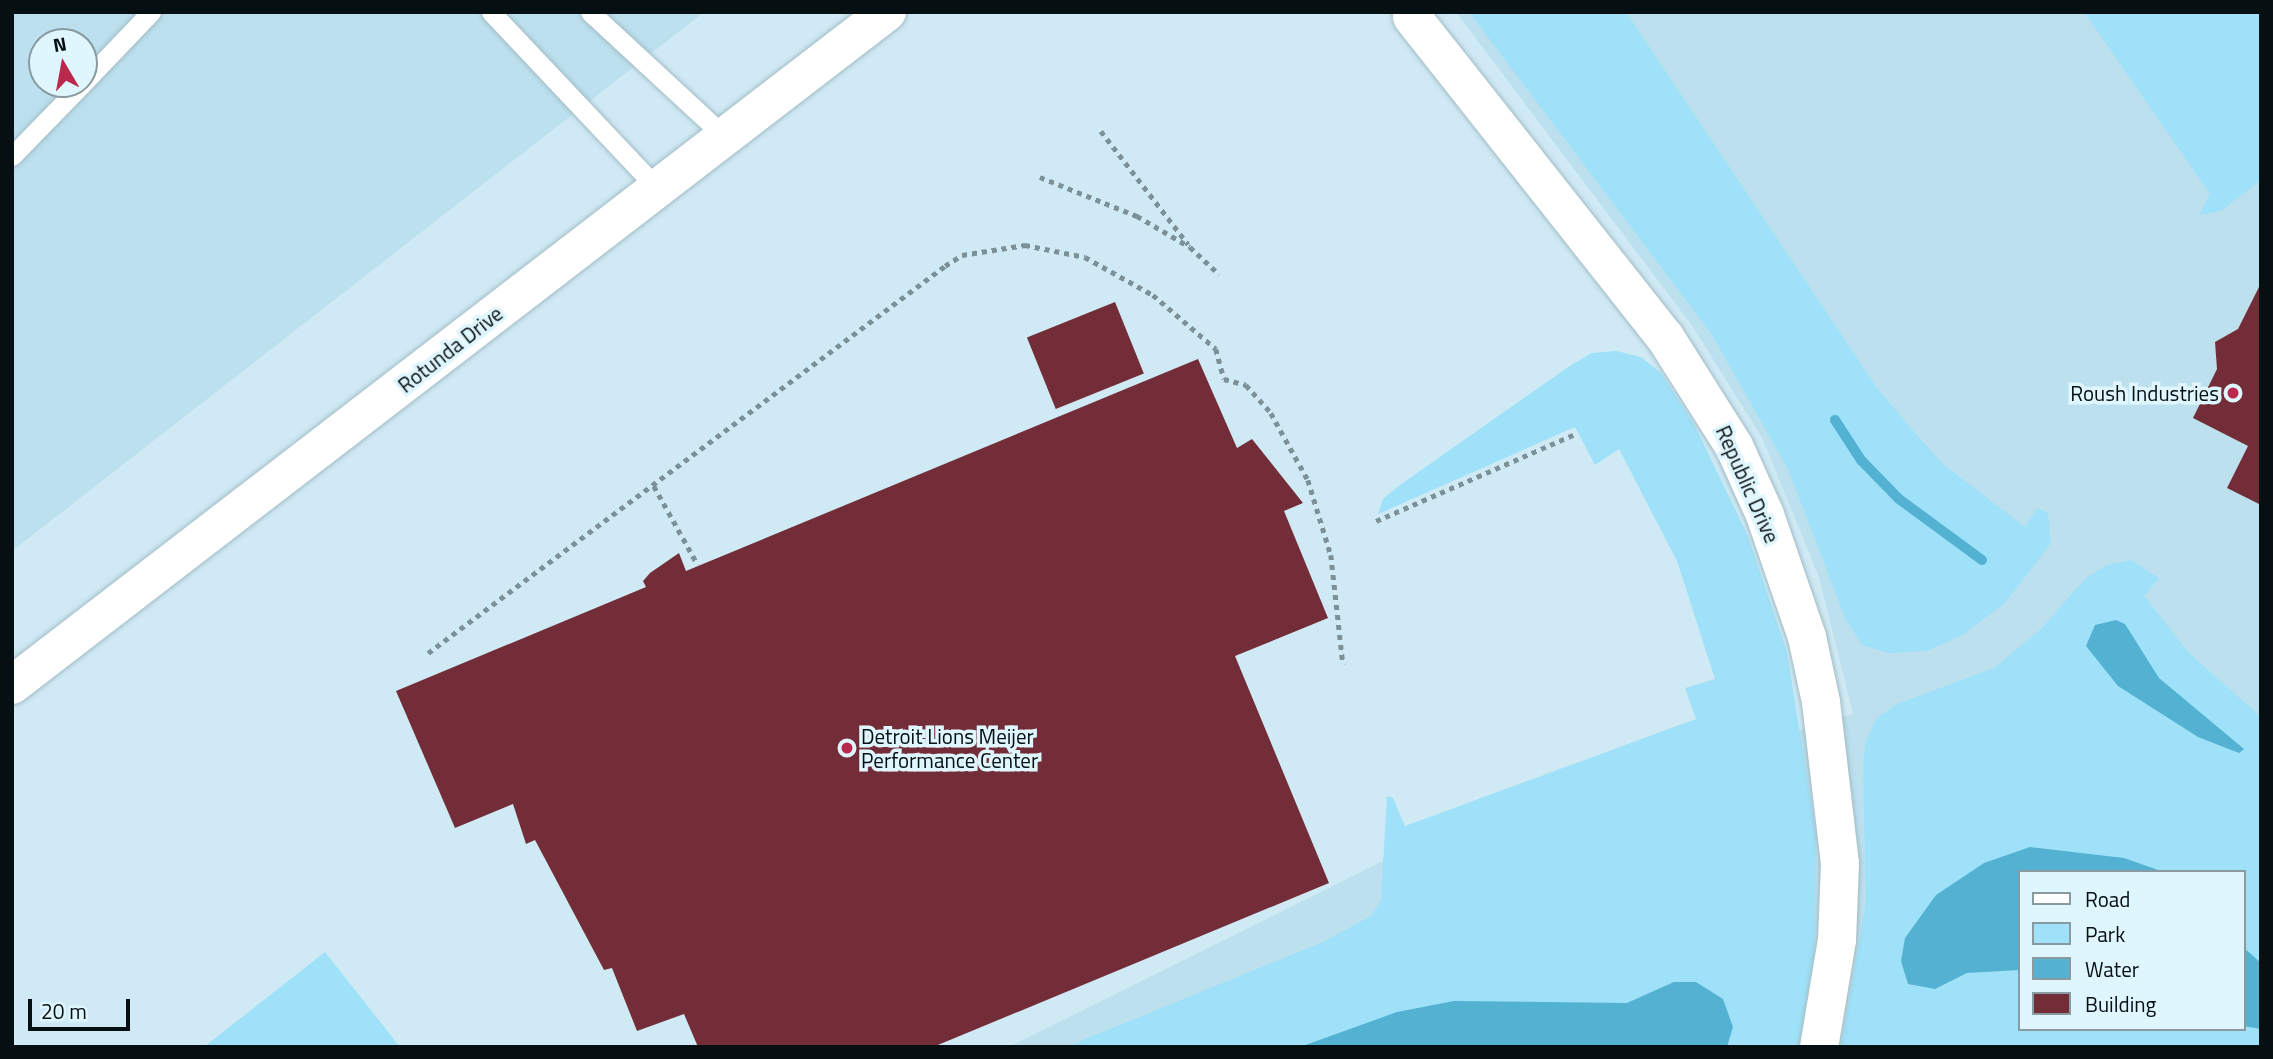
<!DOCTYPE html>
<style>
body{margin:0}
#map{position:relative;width:2273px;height:1059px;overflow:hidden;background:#cfeaf4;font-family:"Titillium Web",sans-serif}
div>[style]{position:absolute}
.built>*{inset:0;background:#bce0ee}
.green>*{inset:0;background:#9fe1f8}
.water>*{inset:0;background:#53b2d1}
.stream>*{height:10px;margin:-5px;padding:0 5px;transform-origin:5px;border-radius:5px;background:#53b2d1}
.building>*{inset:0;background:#732d38;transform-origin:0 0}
.path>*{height:4.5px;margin-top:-2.25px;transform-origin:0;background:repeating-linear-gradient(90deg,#7c9097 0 5px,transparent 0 10px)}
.roads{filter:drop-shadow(0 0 2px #a2bcc6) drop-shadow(0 0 2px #a2bcc6)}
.service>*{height:19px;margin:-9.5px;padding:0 9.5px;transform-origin:9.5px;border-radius:9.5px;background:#fff}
.minor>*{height:38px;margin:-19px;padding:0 19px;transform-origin:19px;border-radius:19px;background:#fff}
.secondary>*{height:38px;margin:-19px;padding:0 19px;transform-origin:19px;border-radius:19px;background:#fff}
.dots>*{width:19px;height:19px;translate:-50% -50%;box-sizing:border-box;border:4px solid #e0f6fe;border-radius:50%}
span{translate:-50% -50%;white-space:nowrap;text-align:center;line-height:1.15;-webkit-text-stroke:7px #e0f6fe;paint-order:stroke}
.street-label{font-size:21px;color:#060f12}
.poi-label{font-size:21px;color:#060f12}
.right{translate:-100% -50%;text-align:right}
.left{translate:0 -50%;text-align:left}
.frame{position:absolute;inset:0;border:14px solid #060f12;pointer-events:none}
.legend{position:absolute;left:2018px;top:870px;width:228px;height:161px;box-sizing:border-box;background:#e0f6fe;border:2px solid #899aa0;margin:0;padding:9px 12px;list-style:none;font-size:21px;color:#060f12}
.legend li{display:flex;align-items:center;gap:14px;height:35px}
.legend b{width:35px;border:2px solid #899aa0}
.north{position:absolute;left:28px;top:28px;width:70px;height:70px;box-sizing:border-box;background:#e0f6fe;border:2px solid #899aa0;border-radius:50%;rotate:350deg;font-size:19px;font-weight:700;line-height:28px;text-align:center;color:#060f12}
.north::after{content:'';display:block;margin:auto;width:24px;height:32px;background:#ba294c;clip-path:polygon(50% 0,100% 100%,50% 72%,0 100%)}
.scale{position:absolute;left:28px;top:999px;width:102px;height:32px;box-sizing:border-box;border:4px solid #060f12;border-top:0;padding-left:9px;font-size:21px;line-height:24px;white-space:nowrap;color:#060f12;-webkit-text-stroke:5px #e0f6fe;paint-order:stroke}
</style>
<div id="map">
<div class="built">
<i style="clip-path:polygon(evenodd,12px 12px,704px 12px,12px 551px,12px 12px,42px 42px,84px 42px,84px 84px,42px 84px,42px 42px)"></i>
<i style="clip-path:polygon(evenodd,1456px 12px,2239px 12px,2261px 23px,2261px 1047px,1009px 1047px,1403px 851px,1853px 714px,1819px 577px,1762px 438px,1693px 327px,1456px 12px,2019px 872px,2243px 872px,2243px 1029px,2019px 1029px,2019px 872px)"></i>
</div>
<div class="green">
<i style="clip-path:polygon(1469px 12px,1626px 12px,1877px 388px,1909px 426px,1943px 464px,2025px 527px,2037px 508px,2048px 513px,2051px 543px,2005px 603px,1964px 634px,1927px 651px,1889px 653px,1862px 645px,1845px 618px,1789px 471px,1712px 335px)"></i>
<i style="clip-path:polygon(2084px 12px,2261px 12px,2261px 180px,2221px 211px,2199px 215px,2210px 194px)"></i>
<i style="clip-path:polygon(1616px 351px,1641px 357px,1662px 374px,1695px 426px,1748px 536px,1787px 652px,1816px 835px,1814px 955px,1799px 1047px,1066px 1047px,1323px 942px,1371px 916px,1381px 900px,1387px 796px,1393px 798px,1405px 826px,1696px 719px,1685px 688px,1715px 679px,1677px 561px,1619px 449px,1595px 465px,1575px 427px,1378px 514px,1383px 499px,1400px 485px,1571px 365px,1592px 353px)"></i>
<i style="clip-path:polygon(evenodd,2131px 560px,2159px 578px,2144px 596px,2189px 653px,2261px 717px,2261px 1047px,1841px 1047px,1866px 903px,1863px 764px,1866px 741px,1877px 718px,1897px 704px,1994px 668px,2041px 629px,2084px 580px,2106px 565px,2131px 560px,2019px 872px,2243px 872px,2243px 1029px,2019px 1029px,2019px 872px)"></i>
<i style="clip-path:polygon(325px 952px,400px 1047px,204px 1047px)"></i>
</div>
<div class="water">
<i style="clip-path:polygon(2116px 620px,2125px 624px,2159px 678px,2244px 749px,2239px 753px,2198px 737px,2118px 686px,2086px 646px,2095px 625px)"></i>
<i style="clip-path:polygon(2030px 847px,2124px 858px,2164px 872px,2019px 872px,2019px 970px,1967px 973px,1935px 989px,1908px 984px,1901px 961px,1905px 938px,1936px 895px,1984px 863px)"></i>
<i style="clip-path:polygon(2243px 947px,2261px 963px,2261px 1029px,2243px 1026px)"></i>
<i style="clip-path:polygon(1674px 982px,1696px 982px,1723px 999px,1733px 1027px,1727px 1047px,1300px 1047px,1397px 1012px,1454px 1001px,1627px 1003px)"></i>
</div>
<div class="stream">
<i style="left:1835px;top:420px;width:48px;rotate:57deg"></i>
<i style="left:1861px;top:460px;width:54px;rotate:45.7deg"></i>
<i style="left:1899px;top:499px;width:103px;rotate:36.3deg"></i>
</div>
<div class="building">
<i style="clip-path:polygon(2261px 283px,2261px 505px,2227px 488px,2248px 446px,2193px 418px,2217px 369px,2215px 342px,2238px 329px)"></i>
<i style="left:1115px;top:302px;width:77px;height:95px;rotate:68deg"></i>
<i style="clip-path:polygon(1198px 359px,1237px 448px,1252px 439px,1303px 503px,1284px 511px,1328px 618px,1235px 656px,1329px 883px,933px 1047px,698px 1047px,684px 1014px,637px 1031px,612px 968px,604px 970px,535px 840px,526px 844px,513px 804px,455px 828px,396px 691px,646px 587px,643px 581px,650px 573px,679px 553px,686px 571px)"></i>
</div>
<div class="path">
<i style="left:1101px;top:131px;width:143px;rotate:52.4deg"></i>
<i style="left:1040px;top:177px;width:105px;rotate:21.9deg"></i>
<i style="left:1137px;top:216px;width:61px;rotate:30.3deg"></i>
<i style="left:1190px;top:247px;width:40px;rotate:43deg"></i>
<i style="left:654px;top:486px;width:90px;rotate:60.9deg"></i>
<i style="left:1376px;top:521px;width:219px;rotate:-23.6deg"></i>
<i style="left:428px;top:653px;width:646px;rotate:-36.82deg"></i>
<i style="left:945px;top:266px;width:20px;rotate:-33deg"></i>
<i style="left:962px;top:255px;width:64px;rotate:-9deg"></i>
<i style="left:1025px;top:245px;width:61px;rotate:11.3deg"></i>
<i style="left:1085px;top:257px;width:78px;rotate:29.2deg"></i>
<i style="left:1153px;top:295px;width:83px;rotate:40.6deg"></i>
<i style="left:1216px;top:349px;width:31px;rotate:75deg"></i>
<i style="left:1224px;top:379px;width:23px;rotate:15deg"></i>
<i style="left:1246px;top:385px;width:38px;rotate:48deg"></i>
<i style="left:1271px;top:413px;width:77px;rotate:61.1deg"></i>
<i style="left:1308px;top:480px;width:78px;rotate:73deg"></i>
<i style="left:1331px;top:555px;width:110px;rotate:83.7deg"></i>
</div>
<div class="roads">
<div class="service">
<i style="left:491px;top:12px;width:243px;rotate:46.7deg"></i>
<i style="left:590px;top:12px;width:183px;rotate:42.8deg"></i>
<i style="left:84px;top:82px;width:97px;rotate:-46.3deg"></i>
<i style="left:12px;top:156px;width:100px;rotate:-45.8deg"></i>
</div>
<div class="minor">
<i style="left:1412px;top:17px;width:408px;rotate:51.7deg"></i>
<i style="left:1665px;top:337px;width:129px;rotate:57.7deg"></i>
<i style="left:1734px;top:446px;width:76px;rotate:65.8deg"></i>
<i style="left:1765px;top:515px;width:129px;rotate:71deg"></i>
<i style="left:1807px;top:637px;width:66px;rotate:77.8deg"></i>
<i style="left:1821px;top:702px;width:162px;rotate:83.3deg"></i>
<i style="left:1840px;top:863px;width:77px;rotate:92.2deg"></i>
<i style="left:1837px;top:940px;width:109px;rotate:99.5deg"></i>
</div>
<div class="secondary">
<i style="left:12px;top:685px;width:1104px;rotate:-37.57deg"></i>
</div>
</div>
<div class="dots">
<i style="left:2233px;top:393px;background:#ba294c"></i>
<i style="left:847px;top:748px;background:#ba294c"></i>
</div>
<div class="street-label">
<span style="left:450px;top:349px;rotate:-38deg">Rotunda Drive</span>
<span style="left:1748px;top:484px;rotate:66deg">Republic Drive</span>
</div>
<div class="poi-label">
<span class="right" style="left:2219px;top:393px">Roush Industries</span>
<span class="left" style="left:861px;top:748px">Detroit Lions Meijer<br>Performance Center</span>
</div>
<div class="frame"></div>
<ul class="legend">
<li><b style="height:9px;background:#fff"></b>Road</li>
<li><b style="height:19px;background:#9fe1f8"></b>Park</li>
<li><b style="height:19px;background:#53b2d1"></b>Water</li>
<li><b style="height:19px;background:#732d38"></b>Building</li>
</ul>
<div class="north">N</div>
<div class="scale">20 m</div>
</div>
